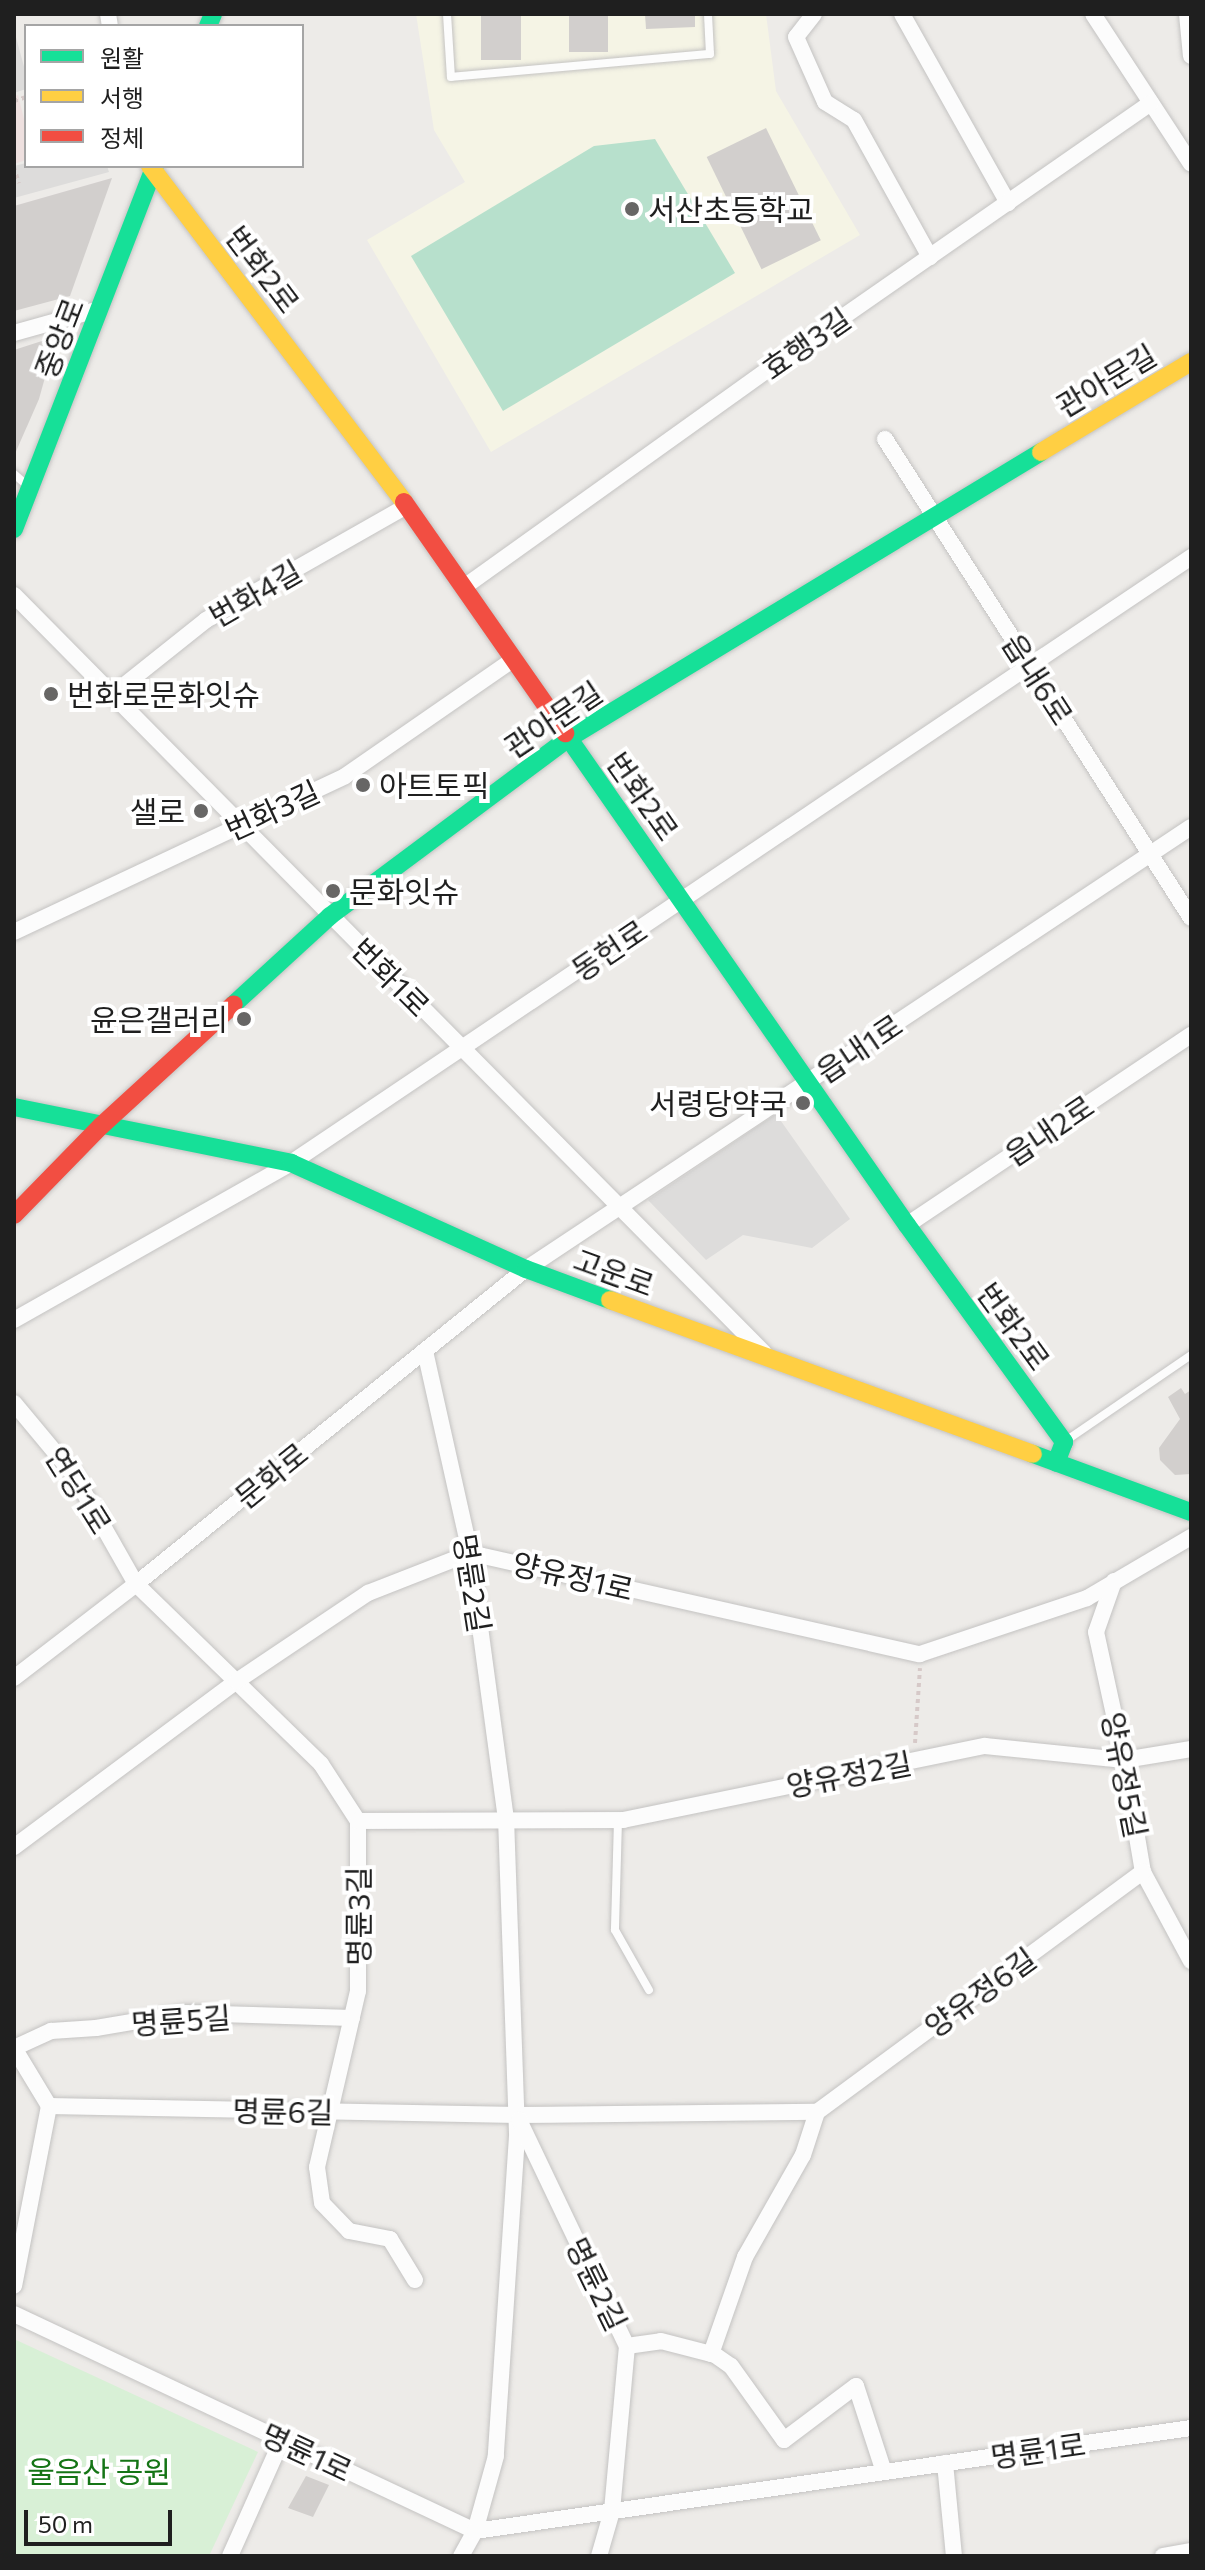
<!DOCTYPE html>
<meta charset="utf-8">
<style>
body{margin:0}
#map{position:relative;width:1205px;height:2570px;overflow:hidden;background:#edebe8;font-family:Commissioner,"Noto Sans KR",sans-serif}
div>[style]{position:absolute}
.commercial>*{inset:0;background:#eee0df}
.education>*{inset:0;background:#f5f4e5}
.park>*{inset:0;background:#d8f0d6}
.pitch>*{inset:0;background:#b7e0cc}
.parking>*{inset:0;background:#dddcdb}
.building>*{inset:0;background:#d2cfcd;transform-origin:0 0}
.path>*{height:4px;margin-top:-2px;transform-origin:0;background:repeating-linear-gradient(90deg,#d6c9c8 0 4px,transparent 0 8px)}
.roads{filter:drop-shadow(0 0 2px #c4c3c2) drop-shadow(0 0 2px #c4c3c2)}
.lane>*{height:8px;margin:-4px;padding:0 4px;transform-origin:4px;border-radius:4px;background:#fcfcfc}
.street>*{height:16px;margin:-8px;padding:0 8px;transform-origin:8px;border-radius:8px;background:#fcfcfc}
.fast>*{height:18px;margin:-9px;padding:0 9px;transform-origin:9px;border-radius:9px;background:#16e098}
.slow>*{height:18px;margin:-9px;padding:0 9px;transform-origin:9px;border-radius:9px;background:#ffcf43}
.jam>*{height:18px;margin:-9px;padding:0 9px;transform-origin:9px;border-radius:9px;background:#f24e42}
.dots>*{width:22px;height:22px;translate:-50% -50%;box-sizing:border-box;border:4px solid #fff;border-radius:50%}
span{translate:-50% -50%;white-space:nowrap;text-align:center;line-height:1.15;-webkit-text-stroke:8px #fff;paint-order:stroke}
.poi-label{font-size:30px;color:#1f1f1f}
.left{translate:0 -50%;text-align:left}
.right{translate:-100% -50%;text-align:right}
.street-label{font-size:30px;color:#1f1f1f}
.park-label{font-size:30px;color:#157516}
.frame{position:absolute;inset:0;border:16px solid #1f1f1f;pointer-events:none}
.legend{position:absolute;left:24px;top:24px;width:280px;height:144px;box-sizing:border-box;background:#fff;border:2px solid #a5a5a5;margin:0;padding:10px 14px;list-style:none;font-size:24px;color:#1f1f1f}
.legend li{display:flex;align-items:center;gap:16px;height:40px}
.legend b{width:40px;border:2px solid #a5a5a5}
.scale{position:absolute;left:24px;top:2510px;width:148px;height:36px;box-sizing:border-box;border:4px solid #1f1f1f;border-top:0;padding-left:10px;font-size:24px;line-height:28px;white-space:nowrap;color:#1f1f1f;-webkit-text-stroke:6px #fff;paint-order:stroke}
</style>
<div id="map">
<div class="commercial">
<i style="clip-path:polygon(18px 95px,26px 127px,26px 160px,14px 164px,14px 96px)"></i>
</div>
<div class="education">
<i style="clip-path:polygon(416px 14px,766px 14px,776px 91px,860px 235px,491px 452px,367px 240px,465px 182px,434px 130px)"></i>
</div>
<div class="park">
<i style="clip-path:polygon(14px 2339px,258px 2452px,209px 2556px,14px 2556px)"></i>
</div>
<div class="pitch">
<i style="clip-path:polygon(655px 139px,735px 273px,503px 411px,411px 256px,594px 146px)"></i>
</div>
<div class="parking">
<i style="clip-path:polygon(14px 30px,26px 74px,26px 89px,14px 93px)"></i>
<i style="clip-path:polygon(26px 163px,26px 166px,107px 166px,109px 172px,14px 198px,14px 166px)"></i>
<i style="clip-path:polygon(776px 1114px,850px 1219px,812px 1248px,743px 1235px,706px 1260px,648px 1200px)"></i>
</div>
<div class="building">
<i style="left:481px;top:14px;width:40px;height:46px"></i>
<i style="left:569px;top:14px;width:39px;height:38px"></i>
<i style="clip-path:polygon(645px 14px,695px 14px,695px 27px,646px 29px)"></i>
<i style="left:766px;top:128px;width:125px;height:66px;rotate:64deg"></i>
<i style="clip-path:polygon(112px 178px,70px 296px,14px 311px,14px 206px)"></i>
<i style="clip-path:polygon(48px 339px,54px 345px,39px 399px,14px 456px,14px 350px)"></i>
<i style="clip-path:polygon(1181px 1388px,1185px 1394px,1191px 1390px,1191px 1474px,1175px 1475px,1160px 1460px,1159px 1448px,1180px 1419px,1168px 1397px)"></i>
<i style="clip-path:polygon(306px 2476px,329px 2485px,313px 2517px,288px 2508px)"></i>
</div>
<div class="path">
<i style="left:14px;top:101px;width:13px;rotate:-18deg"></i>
<i style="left:14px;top:167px;width:17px;rotate:73deg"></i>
<i style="left:915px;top:1743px;width:75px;rotate:-86.2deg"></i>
</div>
<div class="roads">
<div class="lane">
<i style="left:447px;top:14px;width:63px;rotate:86.4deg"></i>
<i style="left:451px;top:77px;width:260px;rotate:-5.1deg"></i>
<i style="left:710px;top:54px;width:40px;rotate:-92.9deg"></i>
<i style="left:14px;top:474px;width:20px;rotate:41deg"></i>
<i style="left:1064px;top:1442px;width:154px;rotate:-34.4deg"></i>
<i style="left:618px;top:1820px;width:110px;rotate:91.6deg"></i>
<i style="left:615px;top:1930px;width:69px;rotate:60.5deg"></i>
</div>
<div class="street">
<i style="left:108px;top:14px;width:12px;rotate:81deg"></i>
<i style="left:814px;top:14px;width:29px;rotate:128deg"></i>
<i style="left:796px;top:37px;width:71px;rotate:66deg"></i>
<i style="left:825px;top:102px;width:34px;rotate:32deg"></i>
<i style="left:854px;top:120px;width:157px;rotate:61deg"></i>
<i style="left:902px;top:14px;width:217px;rotate:60.7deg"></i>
<i style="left:1093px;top:14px;width:179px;rotate:56.8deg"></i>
<i style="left:1187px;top:14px;width:42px;rotate:84.6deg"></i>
<i style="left:14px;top:333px;width:89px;rotate:-15.6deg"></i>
<i style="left:885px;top:439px;width:568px;rotate:57.43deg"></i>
<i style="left:464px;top:587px;width:386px;rotate:-35.6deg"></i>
<i style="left:778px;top:362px;width:454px;rotate:-34.8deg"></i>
<i style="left:14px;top:595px;width:1066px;rotate:45.3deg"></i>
<i style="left:112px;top:695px;width:120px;rotate:-38.6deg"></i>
<i style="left:206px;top:620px;width:231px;rotate:-29.6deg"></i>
<i style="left:14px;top:932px;width:366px;rotate:-25.2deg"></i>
<i style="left:345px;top:776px;width:206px;rotate:-34.7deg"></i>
<i style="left:907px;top:1225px;width:342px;rotate:-33.8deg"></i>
<i style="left:14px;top:1320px;width:318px;rotate:-29.5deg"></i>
<i style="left:291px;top:1163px;width:1085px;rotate:-33.95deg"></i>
<i style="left:425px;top:1351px;width:207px;rotate:77.4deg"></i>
<i style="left:470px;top:1553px;width:267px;rotate:82.3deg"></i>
<i style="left:506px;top:1818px;width:318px;rotate:88deg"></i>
<i style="left:517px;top:2136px;width:321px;rotate:93.8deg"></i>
<i style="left:496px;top:2456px;width:78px;rotate:105.6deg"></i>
<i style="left:475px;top:2531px;width:29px;rotate:119deg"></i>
<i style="left:14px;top:1403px;width:94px;rotate:50.2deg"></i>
<i style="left:74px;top:1475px;width:125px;rotate:60.4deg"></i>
<i style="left:136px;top:1584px;width:258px;rotate:44.2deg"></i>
<i style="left:321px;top:1764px;width:68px;rotate:57deg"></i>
<i style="left:358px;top:1821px;width:170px;rotate:90deg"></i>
<i style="left:358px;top:1991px;width:181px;rotate:103.1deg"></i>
<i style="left:317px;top:2167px;width:36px;rotate:82deg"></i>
<i style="left:322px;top:2203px;width:39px;rotate:46deg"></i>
<i style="left:349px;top:2231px;width:42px;rotate:11deg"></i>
<i style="left:390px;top:2239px;width:48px;rotate:58.6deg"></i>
<i style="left:1114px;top:1581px;width:54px;rotate:109.4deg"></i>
<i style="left:1096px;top:1632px;width:131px;rotate:77.7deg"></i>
<i style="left:1124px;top:1760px;width:114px;rotate:80.4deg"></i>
<i style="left:1143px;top:1872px;width:101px;rotate:61.7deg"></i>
<i style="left:14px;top:1678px;width:154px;rotate:-37.6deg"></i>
<i style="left:136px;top:1584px;width:501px;rotate:-38.93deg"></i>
<i style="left:526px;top:1269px;width:798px;rotate:-33.61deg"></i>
<i style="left:358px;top:1821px;width:265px;rotate:-0.2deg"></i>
<i style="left:623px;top:1820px;width:369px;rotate:-11.6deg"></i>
<i style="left:985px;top:1746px;width:140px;rotate:5.8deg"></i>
<i style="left:1124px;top:1760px;width:68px;rotate:-9.3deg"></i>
<i style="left:14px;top:1847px;width:278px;rotate:-36.7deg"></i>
<i style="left:237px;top:1681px;width:158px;rotate:-33.9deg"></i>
<i style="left:368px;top:1593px;width:110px;rotate:-21.4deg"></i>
<i style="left:470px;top:1553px;width:461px;rotate:12.7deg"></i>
<i style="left:920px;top:1654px;width:176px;rotate:-18.5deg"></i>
<i style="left:1087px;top:1598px;width:121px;rotate:-30.4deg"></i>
<i style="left:14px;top:2048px;width:41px;rotate:-24.7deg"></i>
<i style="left:51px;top:2031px;width:45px;rotate:-3.8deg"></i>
<i style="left:96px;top:2028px;width:91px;rotate:-9.5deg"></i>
<i style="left:186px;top:2013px;width:166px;rotate:1.7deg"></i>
<i style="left:14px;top:2048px;width:68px;rotate:58.9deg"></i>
<i style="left:49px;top:2106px;width:183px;rotate:101deg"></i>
<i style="left:49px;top:2106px;width:468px;rotate:1.1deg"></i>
<i style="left:517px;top:2115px;width:300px;rotate:-0.6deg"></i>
<i style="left:817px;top:2112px;width:405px;rotate:-36.4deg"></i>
<i style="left:519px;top:2120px;width:250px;rotate:64.5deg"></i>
<i style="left:627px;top:2346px;width:166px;rotate:95.2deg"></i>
<i style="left:612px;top:2511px;width:47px;rotate:106.1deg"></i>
<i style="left:14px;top:2314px;width:510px;rotate:25.21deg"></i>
<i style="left:475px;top:2531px;width:723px;rotate:-8.19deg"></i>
<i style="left:627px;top:2346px;width:34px;rotate:-8deg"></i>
<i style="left:661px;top:2341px;width:56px;rotate:14.5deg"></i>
<i style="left:715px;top:2355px;width:19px;rotate:35deg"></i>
<i style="left:731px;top:2366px;width:91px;rotate:54.4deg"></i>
<i style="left:784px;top:2440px;width:90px;rotate:-36.9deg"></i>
<i style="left:856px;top:2386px;width:90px;rotate:72deg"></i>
<i style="left:711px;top:2354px;width:103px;rotate:-70.7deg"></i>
<i style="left:745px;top:2257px;width:117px;rotate:-60.4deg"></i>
<i style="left:803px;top:2155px;width:45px;rotate:-72deg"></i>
<i style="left:945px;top:2463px;width:93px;rotate:84.5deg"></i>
<i style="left:230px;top:2556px;width:127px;rotate:-65.9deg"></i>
<i style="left:1163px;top:2556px;width:28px;rotate:-10deg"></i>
</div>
<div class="fast">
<i style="left:208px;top:26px;width:13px;rotate:-67deg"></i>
<i style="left:14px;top:529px;width:389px;rotate:-68.8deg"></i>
<i style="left:565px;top:733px;width:599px;rotate:55.2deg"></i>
<i style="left:907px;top:1225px;width:268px;rotate:54.1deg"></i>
<i style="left:1064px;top:1442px;width:22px;rotate:111deg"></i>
<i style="left:234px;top:1004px;width:130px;rotate:-42.5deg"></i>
<i style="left:330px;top:916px;width:298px;rotate:-36.7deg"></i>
<i style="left:569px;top:738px;width:552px;rotate:-31.21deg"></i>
<i style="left:14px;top:1107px;width:283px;rotate:11.4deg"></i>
<i style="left:291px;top:1163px;width:258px;rotate:24.3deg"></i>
<i style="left:526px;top:1269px;width:90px;rotate:20.3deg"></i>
<i style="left:1033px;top:1454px;width:168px;rotate:20.2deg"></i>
</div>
<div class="slow">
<i style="left:150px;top:166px;width:421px;rotate:52.9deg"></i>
<i style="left:1041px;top:452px;width:175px;rotate:-31deg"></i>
<i style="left:610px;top:1300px;width:450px;rotate:20deg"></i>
</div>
<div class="jam">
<i style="left:404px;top:502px;width:282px;rotate:55.1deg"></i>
<i style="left:14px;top:1215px;width:124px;rotate:-45.7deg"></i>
<i style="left:101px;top:1126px;width:180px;rotate:-42.5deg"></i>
</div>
</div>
<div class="dots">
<i style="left:632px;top:209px;background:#676665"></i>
<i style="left:51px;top:694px;background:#676665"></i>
<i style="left:363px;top:785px;background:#676665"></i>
<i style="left:201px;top:811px;background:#676665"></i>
<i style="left:333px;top:891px;background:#676665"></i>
<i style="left:244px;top:1019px;background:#676665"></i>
<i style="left:803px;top:1103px;background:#676665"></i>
</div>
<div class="poi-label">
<span class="left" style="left:648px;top:209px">서산초등학교</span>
<span class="left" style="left:67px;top:694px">번화로문화잇슈</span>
<span class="left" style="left:379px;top:785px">아트토픽</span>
<span class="right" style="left:185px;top:811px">샐로</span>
<span class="left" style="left:349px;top:891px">문화잇슈</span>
<span class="right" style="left:228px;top:1019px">윤은갤러리</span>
<span class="right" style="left:787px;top:1103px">서령당약국</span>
</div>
<div class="street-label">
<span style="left:263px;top:269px;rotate:53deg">번화2로</span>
<span style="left:59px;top:338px;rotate:-69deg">중앙로</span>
<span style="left:806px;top:343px;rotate:-35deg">효행3길</span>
<span style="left:1106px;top:380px;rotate:-31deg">관아문길</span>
<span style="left:255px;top:593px;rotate:-30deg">번화4길</span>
<span style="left:1038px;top:679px;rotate:57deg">읍내6로</span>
<span style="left:553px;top:719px;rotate:-34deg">관아문길</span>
<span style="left:643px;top:796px;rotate:55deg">번화2로</span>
<span style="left:272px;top:810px;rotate:-25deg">번화3길</span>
<span style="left:609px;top:950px;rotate:-34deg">동헌로</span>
<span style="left:391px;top:977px;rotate:45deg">번화1로</span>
<span style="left:859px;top:1048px;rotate:-34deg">읍내1로</span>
<span style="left:1049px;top:1130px;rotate:-34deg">읍내2로</span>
<span style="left:614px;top:1272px;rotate:20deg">고운로</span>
<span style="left:1014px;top:1326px;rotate:54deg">번화2로</span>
<span style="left:271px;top:1475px;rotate:-39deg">문화로</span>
<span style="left:79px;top:1490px;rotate:58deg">연당1로</span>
<span style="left:573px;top:1576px;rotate:13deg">양유정1로</span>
<span style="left:473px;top:1583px;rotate:81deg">명륜2길</span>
<span style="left:849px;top:1774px;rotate:-11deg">양유정2길</span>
<span style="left:1125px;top:1775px;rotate:79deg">양유정5길</span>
<span style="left:358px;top:1916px;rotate:-90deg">명륜3길</span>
<span style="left:980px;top:1992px;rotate:-36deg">양유정6길</span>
<span style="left:181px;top:2020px;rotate:-4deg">명륜5길</span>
<span style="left:283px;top:2111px;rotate:1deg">명륜6길</span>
<span style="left:597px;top:2284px;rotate:64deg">명륜2길</span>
<span style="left:1038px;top:2450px;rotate:-8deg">명륜1로</span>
<span style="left:307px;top:2452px;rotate:25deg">명륜1로</span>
</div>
<div class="park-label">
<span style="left:99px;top:2471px">울음산 공원</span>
</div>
<div class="frame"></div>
<ul class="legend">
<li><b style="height:10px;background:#16e098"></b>원활</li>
<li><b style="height:10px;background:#ffcf43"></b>서행</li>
<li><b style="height:10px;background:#f24e42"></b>정체</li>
</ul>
<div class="scale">50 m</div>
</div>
